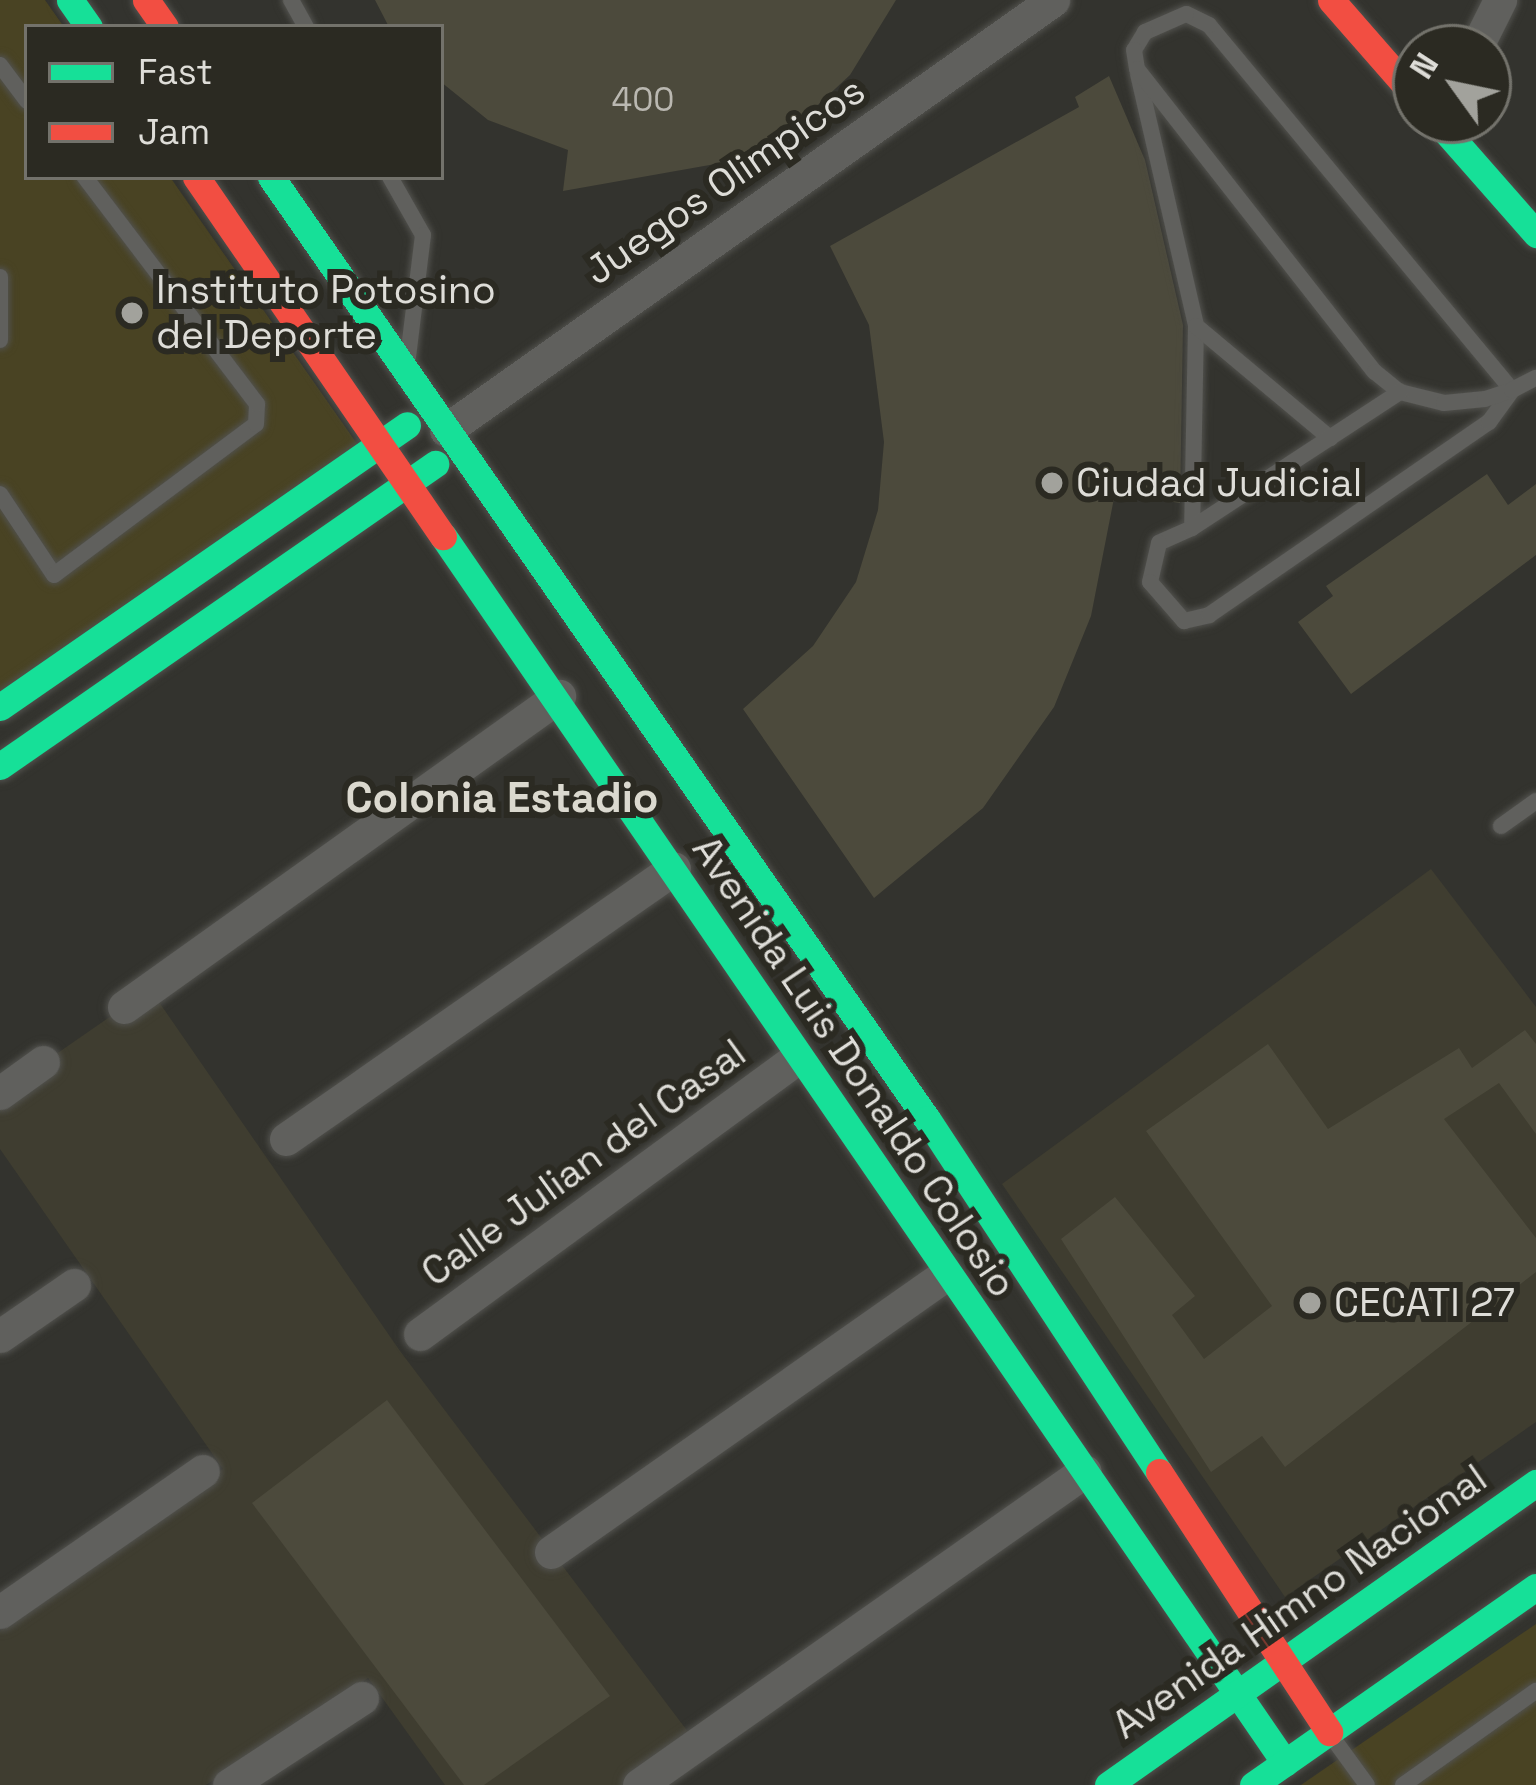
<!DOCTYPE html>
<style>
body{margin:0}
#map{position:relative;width:1536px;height:1785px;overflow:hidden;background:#33332e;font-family:"Space Grotesk",sans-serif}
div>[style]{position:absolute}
.built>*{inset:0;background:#3f3d30}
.green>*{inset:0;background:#494323}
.building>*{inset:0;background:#4c4a3c}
.roads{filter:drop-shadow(0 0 3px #51514d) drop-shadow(0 0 3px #51514d)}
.lane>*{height:16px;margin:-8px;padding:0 8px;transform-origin:8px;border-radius:8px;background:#60605d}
.street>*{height:33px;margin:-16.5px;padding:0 16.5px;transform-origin:16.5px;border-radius:16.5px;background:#60605d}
.fast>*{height:27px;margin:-13.5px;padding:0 13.5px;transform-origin:13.5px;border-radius:13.5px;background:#16e098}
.jam>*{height:27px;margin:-13.5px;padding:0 13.5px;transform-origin:13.5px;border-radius:13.5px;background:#f24e42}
.dots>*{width:33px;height:33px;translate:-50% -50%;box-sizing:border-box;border:6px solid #2b2a22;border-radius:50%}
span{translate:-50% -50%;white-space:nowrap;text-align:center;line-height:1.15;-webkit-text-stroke:12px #2b2a22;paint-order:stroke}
.number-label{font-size:33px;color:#bab8b1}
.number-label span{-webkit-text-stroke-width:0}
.street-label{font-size:39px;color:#deddd8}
.poi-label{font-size:39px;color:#deddd8}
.left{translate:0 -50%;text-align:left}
.neighbourhood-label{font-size:42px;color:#dbd9cf;font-weight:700}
.legend{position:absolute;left:24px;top:24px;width:420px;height:156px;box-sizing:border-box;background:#2b2a22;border:3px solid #73726b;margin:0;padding:15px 21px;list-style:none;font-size:36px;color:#deddd8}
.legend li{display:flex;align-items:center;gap:24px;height:60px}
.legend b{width:60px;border:3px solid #73726b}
.north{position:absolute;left:1392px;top:24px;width:120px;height:120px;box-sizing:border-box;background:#2b2a22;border:3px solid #73726b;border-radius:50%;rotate:303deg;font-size:33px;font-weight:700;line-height:48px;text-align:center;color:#deddd8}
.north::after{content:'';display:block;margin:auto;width:42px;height:54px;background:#a2a29c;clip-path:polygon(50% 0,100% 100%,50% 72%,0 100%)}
</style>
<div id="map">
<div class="built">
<i style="clip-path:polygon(1431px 869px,1536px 1007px,1536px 1422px,1285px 1597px,1002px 1184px)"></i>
<i style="clip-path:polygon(150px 989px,400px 1351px,698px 1745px,640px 1785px,445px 1785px,368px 1678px,206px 1785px,0 1785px,0 1631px,223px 1469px,0 1149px,0 1093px)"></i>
</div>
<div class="green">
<i style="clip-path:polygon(0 0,45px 0,64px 27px,27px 27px,27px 177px,170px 177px,360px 448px,0 693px)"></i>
<i style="clip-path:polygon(1536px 1624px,1536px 1785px,1301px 1785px,1343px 1756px)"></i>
</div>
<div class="building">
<i style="clip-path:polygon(375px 0,896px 0,850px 75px,791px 130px,721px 163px,563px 191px,568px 150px,488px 120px,441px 82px,441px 27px,389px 27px)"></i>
<i style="clip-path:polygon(1109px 76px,1145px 160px,1183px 325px,1180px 503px,1115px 493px,1091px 616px,1054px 707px,983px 808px,874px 898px,743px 709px,813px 646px,856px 582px,878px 510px,884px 442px,869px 325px,830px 246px,1079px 107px,1075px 97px)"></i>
<i style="clip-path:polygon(1487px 474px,1508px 505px,1536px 484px,1536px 555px,1351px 694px,1298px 622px,1333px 596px,1326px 586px)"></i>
<i style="clip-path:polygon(1525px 1030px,1536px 1044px,1536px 1134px,1499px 1083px,1444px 1119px,1536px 1238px,1536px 1272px,1285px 1467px,1262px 1436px,1211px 1472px,1061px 1239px,1115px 1197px,1195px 1296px,1172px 1315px,1204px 1359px,1272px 1306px,1146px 1131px,1268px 1044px,1328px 1129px,1459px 1048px,1472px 1068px)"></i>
<i style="clip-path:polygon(387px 1400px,610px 1696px,484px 1785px,464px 1785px,252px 1503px)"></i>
</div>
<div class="roads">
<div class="lane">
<i style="left:291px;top:0;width:31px;rotate:61deg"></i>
<i style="left:0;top:65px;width:45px;rotate:53.1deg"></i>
<i style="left:1138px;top:74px;width:259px;rotate:77deg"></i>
<i style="left:1196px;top:326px;width:202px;rotate:91.1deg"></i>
<i style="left:1192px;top:528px;width:36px;rotate:156deg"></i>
<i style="left:1159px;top:543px;width:40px;rotate:103deg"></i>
<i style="left:1150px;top:582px;width:52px;rotate:48.9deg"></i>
<i style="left:1184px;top:621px;width:26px;rotate:-13deg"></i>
<i style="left:1209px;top:615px;width:340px;rotate:-34.6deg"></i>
<i style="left:1489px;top:422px;width:39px;rotate:-54deg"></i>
<i style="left:390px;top:177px;width:67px;rotate:60.4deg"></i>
<i style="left:423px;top:235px;width:123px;rotate:97deg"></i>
<i style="left:0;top:277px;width:63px;rotate:90deg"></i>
<i style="left:1196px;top:326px;width:175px;rotate:39.9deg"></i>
<i style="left:1512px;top:390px;width:474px;rotate:-129.7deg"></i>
<i style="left:1209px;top:25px;width:25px;rotate:-154deg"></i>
<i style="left:1186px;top:14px;width:45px;rotate:156.3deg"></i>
<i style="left:1145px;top:32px;width:21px;rotate:121deg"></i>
<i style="left:1134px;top:50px;width:19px;rotate:81deg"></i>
<i style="left:1137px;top:69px;width:385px;rotate:51.9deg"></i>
<i style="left:1375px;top:372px;width:32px;rotate:39deg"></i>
<i style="left:1400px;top:392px;width:45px;rotate:14deg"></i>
<i style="left:1444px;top:403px;width:41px;rotate:-5.6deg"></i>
<i style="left:1485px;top:399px;width:28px;rotate:-18deg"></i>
<i style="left:1512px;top:390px;width:27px;rotate:-27deg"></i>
<i style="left:0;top:494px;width:97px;rotate:56.3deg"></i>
<i style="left:54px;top:575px;width:252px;rotate:-36.8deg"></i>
<i style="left:256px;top:424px;width:20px;rotate:-87deg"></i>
<i style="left:257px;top:404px;width:285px;rotate:-127.2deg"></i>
<i style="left:1192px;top:528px;width:249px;rotate:-33.2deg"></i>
<i style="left:1501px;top:826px;width:43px;rotate:-35.5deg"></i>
<i style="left:1332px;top:1737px;width:59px;rotate:53.9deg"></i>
<i style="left:1403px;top:1785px;width:163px;rotate:-35.3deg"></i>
</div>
<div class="street">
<i style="left:1476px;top:48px;width:54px;rotate:-63.4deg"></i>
<i style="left:446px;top:430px;width:744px;rotate:-35.31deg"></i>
<i style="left:124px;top:1007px;width:535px;rotate:-35.56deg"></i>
<i style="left:0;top:1093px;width:53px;rotate:-35.8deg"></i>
<i style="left:286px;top:1139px;width:473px;rotate:-34.9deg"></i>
<i style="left:420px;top:1334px;width:466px;rotate:-36.2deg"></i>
<i style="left:0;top:1336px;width:90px;rotate:-34.6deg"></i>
<i style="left:551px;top:1552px;width:479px;rotate:-35.1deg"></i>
<i style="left:0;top:1612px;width:247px;rotate:-34.8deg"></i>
<i style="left:229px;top:1785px;width:159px;rotate:-33.2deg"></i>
<i style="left:639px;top:1785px;width:545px;rotate:-35.15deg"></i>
</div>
<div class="fast">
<i style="left:70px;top:0;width:33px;rotate:55deg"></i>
<i style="left:1436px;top:120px;width:152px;rotate:48.7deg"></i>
<i style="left:271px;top:177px;width:1148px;rotate:55.15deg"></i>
<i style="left:927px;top:1119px;width:422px;rotate:56.7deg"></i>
<i style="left:443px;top:536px;width:1488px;rotate:55.54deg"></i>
<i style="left:0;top:707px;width:495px;rotate:-34.7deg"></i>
<i style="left:0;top:766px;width:530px;rotate:-34.77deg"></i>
<i style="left:1108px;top:1785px;width:524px;rotate:-35.21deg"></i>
<i style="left:1253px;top:1785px;width:345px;rotate:-35deg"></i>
</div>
<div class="jam">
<i style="left:146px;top:0;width:33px;rotate:55deg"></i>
<i style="left:1331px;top:0;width:129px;rotate:48.8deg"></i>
<i style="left:196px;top:177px;width:436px;rotate:55.5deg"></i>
<i style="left:1159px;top:1472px;width:311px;rotate:56.8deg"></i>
</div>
</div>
<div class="dots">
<i style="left:132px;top:313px;background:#a2a29c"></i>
<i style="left:1052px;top:483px;background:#a2a29c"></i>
<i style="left:1310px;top:1303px;background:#a2a29c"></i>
</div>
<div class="number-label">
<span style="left:643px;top:101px">400</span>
</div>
<div class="street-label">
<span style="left:725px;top:181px;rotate:-35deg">Juegos Olimpicos</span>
<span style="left:854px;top:1067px;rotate:56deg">Avenida Luis Donaldo Colosio</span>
<span style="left:584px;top:1163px;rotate:-36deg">Calle Julian del Casal</span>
<span style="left:1300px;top:1602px;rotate:-35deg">Avenida Himno Nacional</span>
</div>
<div class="poi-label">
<span class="left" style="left:156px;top:313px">Instituto Potosino<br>del Deporte</span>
<span class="left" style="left:1076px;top:483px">Ciudad Judicial</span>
<span class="left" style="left:1334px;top:1303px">CECATI 27</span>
</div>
<div class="neighbourhood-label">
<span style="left:502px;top:798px">Colonia Estadio</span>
</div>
<ul class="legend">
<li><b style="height:15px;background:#16e098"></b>Fast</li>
<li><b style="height:15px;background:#f24e42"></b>Jam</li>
</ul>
<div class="north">N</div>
</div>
